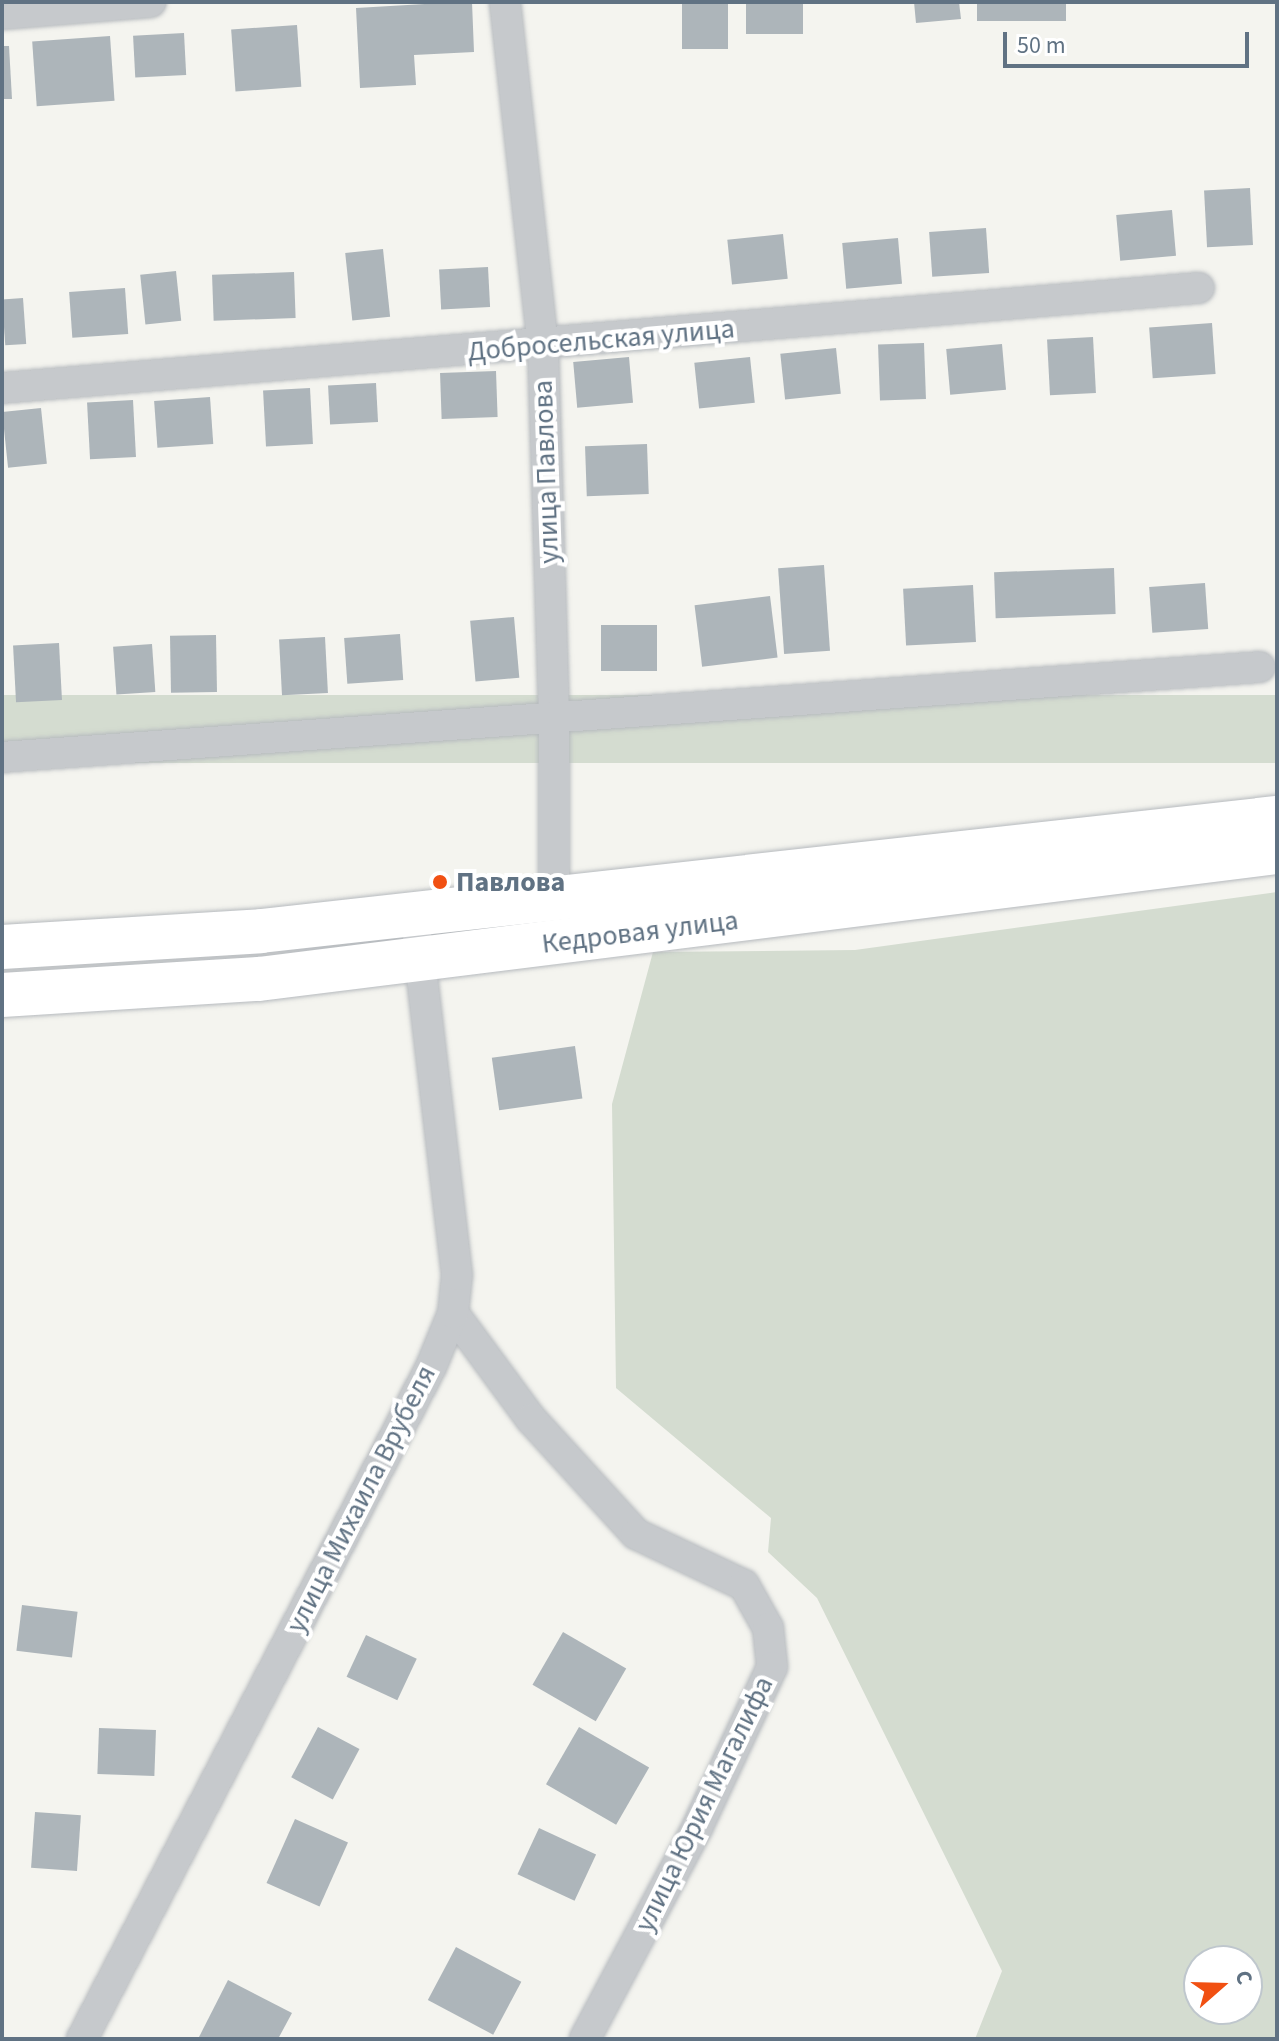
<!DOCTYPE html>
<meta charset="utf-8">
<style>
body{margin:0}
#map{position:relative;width:1279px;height:2041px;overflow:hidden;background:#f4f4ef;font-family:"Source Sans 3",sans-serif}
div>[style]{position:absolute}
.green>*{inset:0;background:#d4dcd0;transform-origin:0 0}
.building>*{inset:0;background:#adb5ba;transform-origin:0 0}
.roads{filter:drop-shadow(0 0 2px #b6babe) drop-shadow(0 0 2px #b6babe)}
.street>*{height:30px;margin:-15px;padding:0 15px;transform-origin:15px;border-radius:15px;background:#c6c9cc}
.primary>*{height:44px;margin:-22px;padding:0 22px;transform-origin:22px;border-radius:22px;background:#fff}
.dots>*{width:22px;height:22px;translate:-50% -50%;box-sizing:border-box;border:4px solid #fff;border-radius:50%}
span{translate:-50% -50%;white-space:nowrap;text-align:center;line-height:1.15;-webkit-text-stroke:8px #fff;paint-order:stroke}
.street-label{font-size:28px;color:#607283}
.poi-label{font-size:28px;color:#607283;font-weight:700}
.left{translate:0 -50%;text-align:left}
.frame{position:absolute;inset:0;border:4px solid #607283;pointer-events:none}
.north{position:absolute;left:1183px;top:1945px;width:80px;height:80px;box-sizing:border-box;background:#fff;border:2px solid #bfc7cd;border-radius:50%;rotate:70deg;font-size:22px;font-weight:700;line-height:32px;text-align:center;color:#607283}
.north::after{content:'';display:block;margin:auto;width:28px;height:36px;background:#f15012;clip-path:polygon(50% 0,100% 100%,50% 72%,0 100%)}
.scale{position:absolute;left:1003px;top:32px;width:246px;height:36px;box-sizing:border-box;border:4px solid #607283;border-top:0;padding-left:10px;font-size:24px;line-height:28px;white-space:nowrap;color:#607283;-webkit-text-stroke:6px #fff;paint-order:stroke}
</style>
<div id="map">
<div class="green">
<i style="left:1277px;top:695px;width:68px;height:1284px;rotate:90deg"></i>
<i style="clip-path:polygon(evenodd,1277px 892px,1277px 2039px,975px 2039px,1002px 1971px,817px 1598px,768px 1552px,771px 1518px,616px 1388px,612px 1104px,653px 952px,855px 950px,1277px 892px,1199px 1961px,1247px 1961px,1247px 2009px,1199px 2009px,1199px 1961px)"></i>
</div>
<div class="building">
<i style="clip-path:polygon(459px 2px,472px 2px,474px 52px,414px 55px,416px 85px,360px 88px,356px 8px)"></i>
<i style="left:682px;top:2px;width:46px;height:47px"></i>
<i style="left:746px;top:2px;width:57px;height:32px"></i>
<i style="clip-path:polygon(914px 2px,959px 2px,961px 19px,916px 23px)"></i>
<i style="left:977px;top:2px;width:89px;height:19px"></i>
<i style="left:297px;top:25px;width:62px;height:66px;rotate:86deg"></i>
<i style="left:184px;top:33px;width:42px;height:51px;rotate:87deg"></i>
<i style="left:110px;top:36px;width:65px;height:78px;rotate:86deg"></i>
<i style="clip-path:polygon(2px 46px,9px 46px,12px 99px,2px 99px)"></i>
<i style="left:1250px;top:188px;width:57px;height:46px;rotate:87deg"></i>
<i style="left:1172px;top:210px;width:46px;height:56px;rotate:85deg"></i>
<i style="left:986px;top:228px;width:45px;height:57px;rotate:86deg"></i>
<i style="left:783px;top:234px;width:45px;height:56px;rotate:84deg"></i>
<i style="left:898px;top:238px;width:46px;height:56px;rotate:85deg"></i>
<i style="left:383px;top:249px;width:68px;height:38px;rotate:84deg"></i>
<i style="left:488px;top:267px;width:40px;height:49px;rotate:87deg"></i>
<i style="left:176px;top:271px;width:50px;height:36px;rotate:84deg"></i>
<i style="left:294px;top:272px;width:46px;height:82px;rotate:88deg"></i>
<i style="left:125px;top:288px;width:46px;height:56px;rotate:86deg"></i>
<i style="left:23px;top:298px;width:46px;height:21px;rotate:86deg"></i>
<i style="left:1212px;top:323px;width:51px;height:63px;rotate:86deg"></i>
<i style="left:1093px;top:337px;width:56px;height:46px;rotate:87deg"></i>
<i style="left:924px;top:343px;width:56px;height:46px;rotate:88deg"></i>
<i style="left:1002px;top:344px;width:46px;height:56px;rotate:85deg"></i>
<i style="left:836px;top:348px;width:46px;height:56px;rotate:84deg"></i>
<i style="left:629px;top:357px;width:46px;height:56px;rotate:85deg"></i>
<i style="left:750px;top:357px;width:46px;height:56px;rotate:84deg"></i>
<i style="left:496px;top:371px;width:46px;height:56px;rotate:88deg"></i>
<i style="left:376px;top:383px;width:39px;height:48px;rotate:87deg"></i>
<i style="left:310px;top:388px;width:56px;height:47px;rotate:87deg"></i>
<i style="left:210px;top:397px;width:47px;height:56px;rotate:86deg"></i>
<i style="left:133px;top:400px;width:57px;height:46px;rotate:87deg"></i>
<i style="left:41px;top:408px;width:56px;height:39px;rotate:84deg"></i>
<i style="left:647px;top:444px;width:50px;height:62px;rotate:88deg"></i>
<i style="left:824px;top:565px;width:86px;height:46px;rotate:86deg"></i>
<i style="left:1114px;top:568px;width:46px;height:120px;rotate:88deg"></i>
<i style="left:1205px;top:583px;width:46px;height:56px;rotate:86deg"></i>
<i style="left:973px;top:585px;width:57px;height:70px;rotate:87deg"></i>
<i style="left:770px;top:596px;width:62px;height:76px;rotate:83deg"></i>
<i style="left:514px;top:617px;width:61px;height:44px;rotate:85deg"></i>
<i style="left:601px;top:625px;width:56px;height:46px"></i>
<i style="left:400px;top:634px;width:46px;height:56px;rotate:86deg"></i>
<i style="left:216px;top:635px;width:57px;height:46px;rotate:89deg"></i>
<i style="left:325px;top:637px;width:56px;height:46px;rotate:87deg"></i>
<i style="left:59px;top:643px;width:57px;height:46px;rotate:87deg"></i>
<i style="left:152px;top:644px;width:48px;height:39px;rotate:86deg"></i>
<i style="left:575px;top:1046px;width:53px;height:84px;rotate:82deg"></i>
<i style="left:22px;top:1605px;width:56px;height:46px;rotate:7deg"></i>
<i style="left:563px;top:1632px;width:73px;height:61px;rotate:30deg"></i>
<i style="left:366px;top:1635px;width:56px;height:46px;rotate:25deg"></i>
<i style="left:318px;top:1727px;width:47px;height:57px;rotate:28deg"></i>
<i style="left:579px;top:1727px;width:81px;height:66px;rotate:30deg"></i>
<i style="left:99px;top:1728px;width:57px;height:46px;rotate:2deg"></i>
<i style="left:35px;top:1812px;width:46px;height:56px;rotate:4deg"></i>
<i style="left:295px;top:1819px;width:58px;height:70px;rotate:24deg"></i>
<i style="left:539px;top:1828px;width:63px;height:51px;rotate:25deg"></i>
<i style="left:456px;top:1947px;width:74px;height:60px;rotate:28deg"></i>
<i style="clip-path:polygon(228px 1980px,292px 2013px,278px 2039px,198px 2039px)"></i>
</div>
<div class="roads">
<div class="street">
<i style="left:505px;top:2px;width:345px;rotate:83.7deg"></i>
<i style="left:543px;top:345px;width:372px;rotate:88.3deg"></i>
<i style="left:554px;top:717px;width:201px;rotate:90deg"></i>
<i style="left:2px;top:14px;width:149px;rotate:-4.6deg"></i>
<i style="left:2px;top:388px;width:1201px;rotate:-4.78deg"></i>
<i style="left:2px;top:757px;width:1261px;rotate:-4.09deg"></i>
<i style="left:453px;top:1313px;width:132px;rotate:53.7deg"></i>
<i style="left:531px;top:1419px;width:156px;rotate:47.6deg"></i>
<i style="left:636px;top:1534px;width:119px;rotate:25.3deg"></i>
<i style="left:744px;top:1585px;width:49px;rotate:60.8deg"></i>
<i style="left:768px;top:1628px;width:39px;rotate:84deg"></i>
<i style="left:772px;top:1667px;width:178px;rotate:115deg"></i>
<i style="left:697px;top:1828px;width:239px;rotate:118deg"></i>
<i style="left:82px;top:2039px;width:757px;rotate:-62.56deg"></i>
<i style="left:431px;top:1367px;width:58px;rotate:-67.8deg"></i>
<i style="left:453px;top:1313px;width:38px;rotate:-84deg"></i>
<i style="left:457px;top:1275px;width:336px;rotate:-96.7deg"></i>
</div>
<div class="primary">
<i style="left:2px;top:947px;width:259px;rotate:-3.5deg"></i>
<i style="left:261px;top:931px;width:1022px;rotate:-6.35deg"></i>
<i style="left:2px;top:995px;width:257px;rotate:-3.6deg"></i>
<i style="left:259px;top:979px;width:1026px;rotate:-7.11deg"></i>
</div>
</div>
<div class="dots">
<i style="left:440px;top:882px;background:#f15012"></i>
</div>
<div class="street-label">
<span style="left:601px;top:340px;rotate:-5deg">Добросельская улица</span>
<span style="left:546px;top:472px;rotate:-92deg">улица Павлова</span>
<span style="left:640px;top:932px;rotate:-7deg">Кедровая улица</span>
<span style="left:361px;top:1499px;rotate:-63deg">улица Михаила Врубеля</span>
<span style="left:704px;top:1804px;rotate:-64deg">улица Юрия Магалифа</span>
</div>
<div class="poi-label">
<span class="left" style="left:456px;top:882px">Павлова</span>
</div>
<div class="frame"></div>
<div class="north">С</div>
<div class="scale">50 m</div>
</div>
